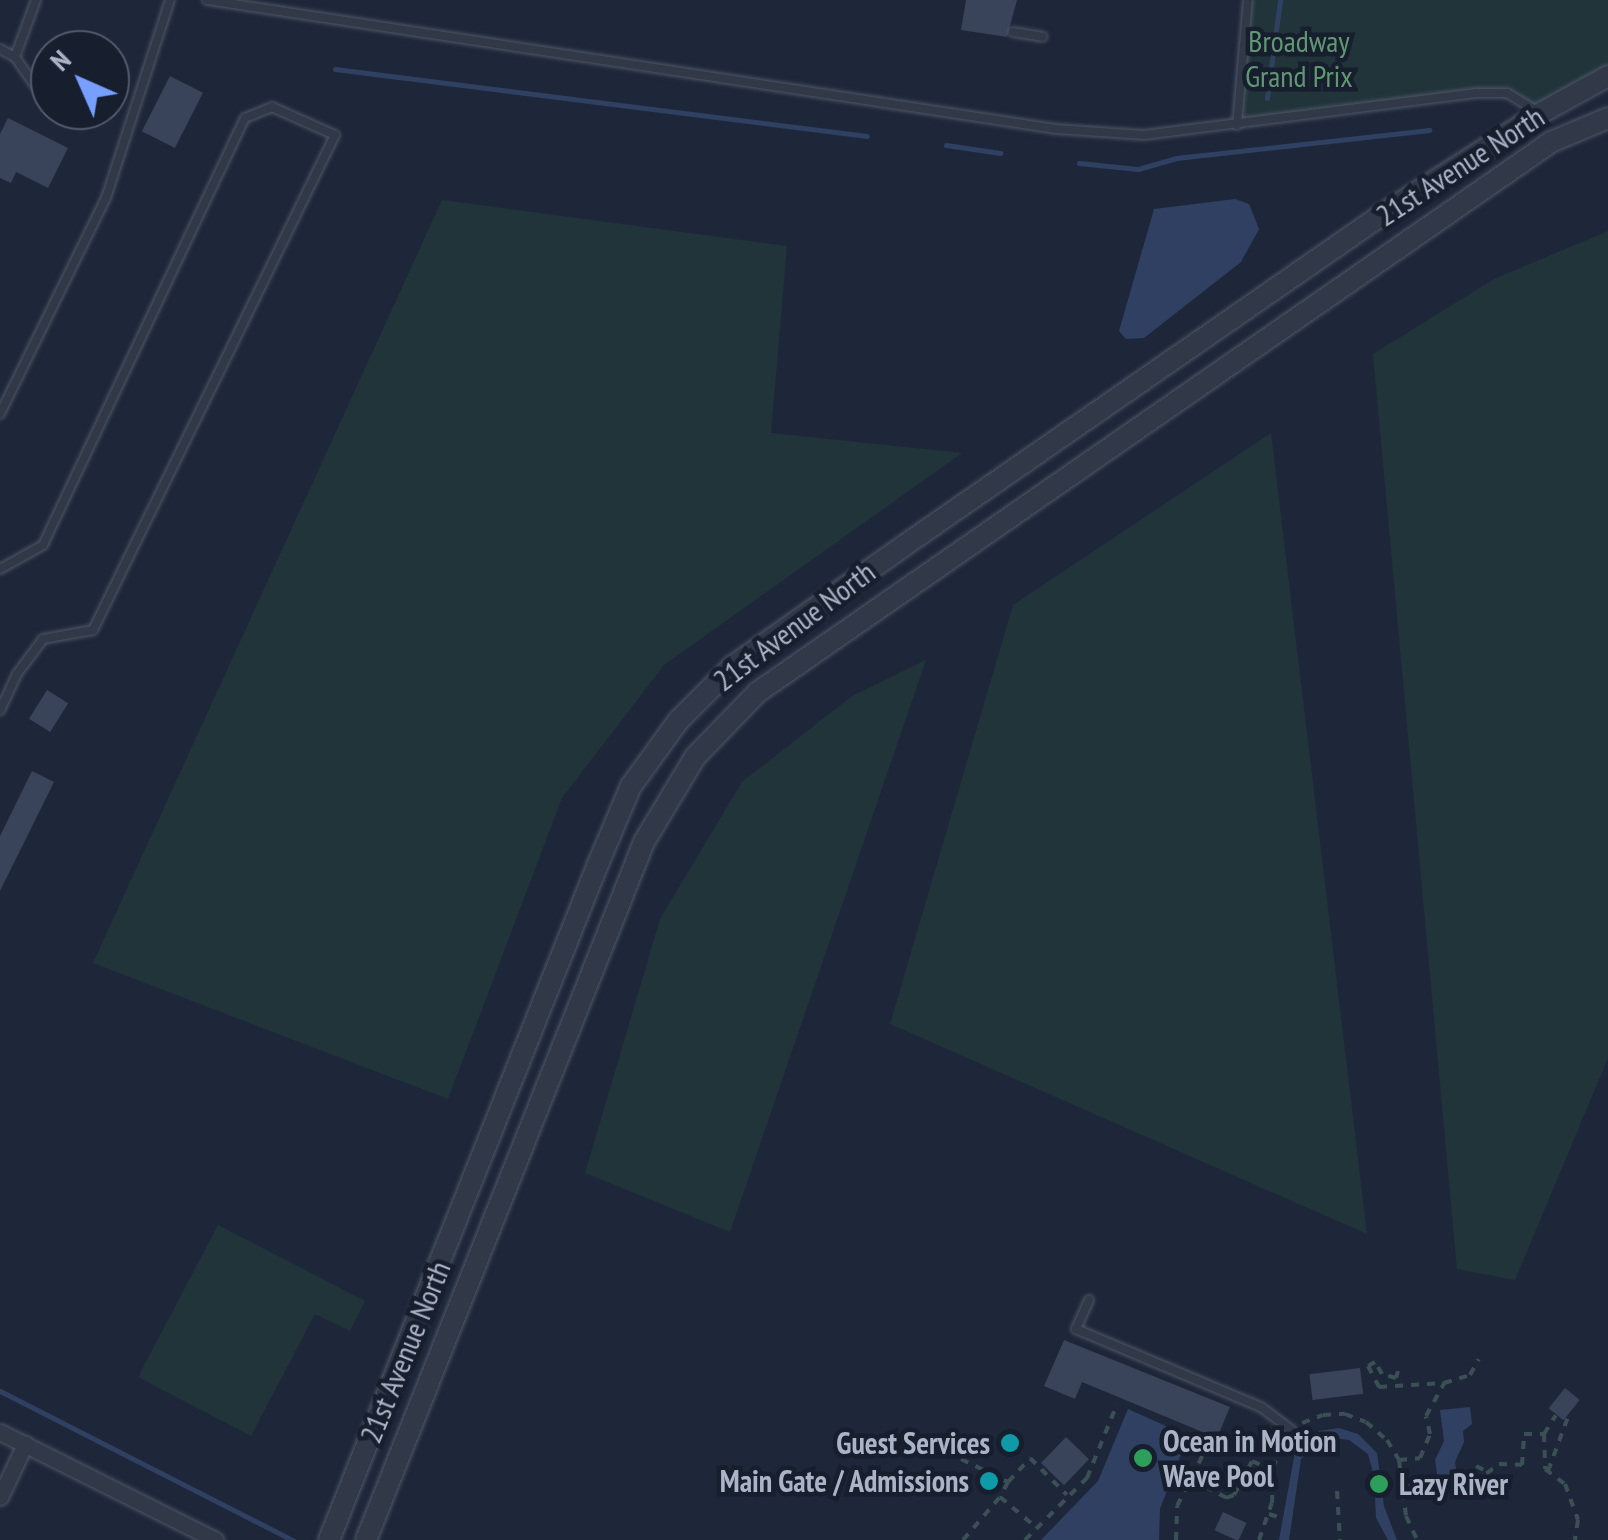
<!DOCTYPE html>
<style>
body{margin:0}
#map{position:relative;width:1608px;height:1540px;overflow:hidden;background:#1e2739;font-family:"PT Sans Narrow",sans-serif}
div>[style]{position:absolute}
.green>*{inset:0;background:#20343a}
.water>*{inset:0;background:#2f4062}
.stream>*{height:5px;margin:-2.5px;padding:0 2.5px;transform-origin:2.5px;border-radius:2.5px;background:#2f4062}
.building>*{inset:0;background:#394359;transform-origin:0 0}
.path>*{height:4px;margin-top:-2px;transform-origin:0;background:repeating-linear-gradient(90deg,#3a5054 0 8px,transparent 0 16px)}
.roads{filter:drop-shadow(0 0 2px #4f5667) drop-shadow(0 0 2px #4f5667)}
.service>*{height:8px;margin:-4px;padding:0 4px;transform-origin:4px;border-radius:4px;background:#313949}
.minor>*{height:15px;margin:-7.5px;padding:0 7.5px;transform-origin:7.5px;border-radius:7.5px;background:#313949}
.tertiary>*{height:20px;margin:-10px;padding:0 10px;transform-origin:10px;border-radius:10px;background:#313949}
.dots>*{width:28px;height:28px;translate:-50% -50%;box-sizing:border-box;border:5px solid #171e2d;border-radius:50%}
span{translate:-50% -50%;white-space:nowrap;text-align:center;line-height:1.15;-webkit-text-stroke:9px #171e2d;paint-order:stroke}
.park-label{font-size:30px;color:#619873}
.street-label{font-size:30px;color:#abb3c6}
.poi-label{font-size:30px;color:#abb3c6;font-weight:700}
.left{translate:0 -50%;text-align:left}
.right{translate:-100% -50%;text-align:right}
.north{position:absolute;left:30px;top:30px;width:100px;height:100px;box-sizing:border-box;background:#171e2d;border:2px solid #525a6a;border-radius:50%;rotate:315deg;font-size:28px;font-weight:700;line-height:40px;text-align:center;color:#abb3c6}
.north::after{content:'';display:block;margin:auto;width:35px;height:45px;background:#779fff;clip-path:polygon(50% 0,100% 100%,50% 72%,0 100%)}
</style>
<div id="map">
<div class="green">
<i style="clip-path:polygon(1248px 0,1608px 0,1608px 76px,1541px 113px,1520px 98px,1476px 93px,1237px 125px)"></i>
<i style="clip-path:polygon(442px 200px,787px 246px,771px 433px,962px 453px,664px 665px,562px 798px,448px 1099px,93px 963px)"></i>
<i style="clip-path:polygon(1608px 231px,1608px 1058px,1515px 1280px,1457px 1269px,1373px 354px,1494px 279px)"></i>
<i style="clip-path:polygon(1271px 433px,1367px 1234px,890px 1024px,1013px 605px)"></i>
<i style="clip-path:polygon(926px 660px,730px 1232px,585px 1173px,660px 919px,742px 782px,852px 696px)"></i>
<i style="clip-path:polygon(218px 1225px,365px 1301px,350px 1331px,315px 1314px,251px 1436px,138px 1377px)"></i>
</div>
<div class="water">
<i style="clip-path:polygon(1235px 199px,1249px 204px,1259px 229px,1241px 262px,1144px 338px,1126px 339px,1119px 331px,1154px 209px)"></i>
<i style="clip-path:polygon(1470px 1407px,1472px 1424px,1463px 1431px,1464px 1442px,1455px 1462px,1457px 1477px,1438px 1480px,1435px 1460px,1444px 1441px,1440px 1410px)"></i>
<i style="clip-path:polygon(1128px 1409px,1188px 1436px,1160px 1509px,1159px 1540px,1041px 1540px,1098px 1481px)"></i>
<i style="clip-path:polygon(1339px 1428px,1358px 1434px,1377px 1453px,1384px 1506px,1397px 1540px,1388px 1540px,1376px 1518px,1374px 1476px,1368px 1454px,1349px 1440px,1333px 1438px,1316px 1444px,1301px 1459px,1289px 1540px,1279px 1540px,1295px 1452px,1319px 1431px)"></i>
</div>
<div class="stream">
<i style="left:335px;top:69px;width:536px;rotate:7.18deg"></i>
<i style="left:1267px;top:98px;width:99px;rotate:-82.4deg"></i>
<i style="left:946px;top:145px;width:55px;rotate:8.4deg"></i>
<i style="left:1079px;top:163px;width:59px;rotate:5.8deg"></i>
<i style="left:1138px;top:169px;width:40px;rotate:-16deg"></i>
<i style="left:1176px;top:158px;width:255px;rotate:-6.3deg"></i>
<i style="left:0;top:1391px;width:329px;rotate:27deg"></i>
</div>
<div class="building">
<i style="clip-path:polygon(966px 0,1017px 0,1007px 37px,961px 30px)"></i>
<i style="left:170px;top:76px;width:37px;height:62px;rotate:27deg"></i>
<i style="clip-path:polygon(8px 118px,68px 148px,48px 188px,16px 172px,11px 183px,0 178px,0 134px)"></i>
<i style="left:47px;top:690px;width:25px;height:34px;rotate:32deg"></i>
<i style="clip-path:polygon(32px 771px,54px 782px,0 891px,0 836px)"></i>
<i style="clip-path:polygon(1064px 1340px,1230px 1407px,1217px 1438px,1082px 1382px,1075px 1399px,1044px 1386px)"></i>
<i style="left:1360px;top:1368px;width:26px;height:51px;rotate:83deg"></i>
<i style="left:1565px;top:1388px;width:19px;height:26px;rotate:39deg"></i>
<i style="left:1066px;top:1437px;width:32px;height:36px;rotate:44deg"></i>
<i style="left:1223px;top:1512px;width:26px;height:20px;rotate:25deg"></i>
</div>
<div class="path">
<i style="left:1398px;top:1371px;width:7px;rotate:106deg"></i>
<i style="left:1396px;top:1378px;width:15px;rotate:-164deg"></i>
<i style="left:1382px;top:1374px;width:14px;rotate:-120deg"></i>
<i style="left:1375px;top:1362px;width:8px;rotate:150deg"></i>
<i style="left:1368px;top:1366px;width:24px;rotate:62deg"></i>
<i style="left:1379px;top:1387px;width:65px;rotate:-3.5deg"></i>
<i style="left:1302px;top:1423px;width:22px;rotate:-21deg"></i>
<i style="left:1323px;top:1415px;width:22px;rotate:-3deg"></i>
<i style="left:1345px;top:1414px;width:22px;rotate:21deg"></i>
<i style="left:1366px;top:1422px;width:28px;rotate:41deg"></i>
<i style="left:1387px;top:1440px;width:23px;rotate:59deg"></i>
<i style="left:1399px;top:1460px;width:56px;rotate:82.9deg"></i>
<i style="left:1406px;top:1516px;width:26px;rotate:65deg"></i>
<i style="left:1544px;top:1434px;width:35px;rotate:88deg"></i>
<i style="left:1545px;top:1469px;width:25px;rotate:37deg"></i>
<i style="left:1565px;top:1484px;width:38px;rotate:70deg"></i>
<i style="left:1578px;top:1520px;width:20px;rotate:99deg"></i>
<i style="left:961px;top:1459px;width:52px;rotate:26.1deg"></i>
<i style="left:1008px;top:1482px;width:33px;rotate:-47deg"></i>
<i style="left:1030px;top:1458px;width:52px;rotate:45deg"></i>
<i style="left:1399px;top:1460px;width:21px;rotate:-5deg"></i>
<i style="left:1420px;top:1458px;width:26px;rotate:-67deg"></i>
<i style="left:1430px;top:1434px;width:18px;rotate:-103deg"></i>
<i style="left:1426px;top:1416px;width:38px;rotate:-61deg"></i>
<i style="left:1444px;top:1383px;width:27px;rotate:-17deg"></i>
<i style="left:1470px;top:1375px;width:18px;rotate:-61deg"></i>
<i style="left:1476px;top:1466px;width:16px;rotate:27deg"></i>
<i style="left:1548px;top:1471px;width:58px;rotate:-69.7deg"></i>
<i style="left:1191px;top:1479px;width:40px;rotate:28deg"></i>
<i style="left:1226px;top:1498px;width:9px;rotate:-21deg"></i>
<i style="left:1234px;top:1495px;width:38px;rotate:-62deg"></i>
<i style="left:1252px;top:1461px;width:23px;rotate:25deg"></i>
<i style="left:1008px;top:1482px;width:17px;rotate:118deg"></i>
<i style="left:1000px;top:1497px;width:48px;rotate:40deg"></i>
<i style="left:1402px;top:1487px;width:40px;rotate:-7.1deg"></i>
<i style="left:1442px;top:1482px;width:22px;rotate:30deg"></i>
<i style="left:1461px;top:1493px;width:48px;rotate:-37.3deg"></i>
<i style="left:1499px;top:1464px;width:23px;rotate:2deg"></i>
<i style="left:1522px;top:1465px;width:31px;rotate:-86deg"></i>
<i style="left:1524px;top:1434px;width:20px"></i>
<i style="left:1544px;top:1434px;width:22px;rotate:-58deg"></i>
<i style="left:1337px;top:1491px;width:49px;rotate:86.5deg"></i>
<i style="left:1269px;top:1514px;width:13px;rotate:18deg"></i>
<i style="left:963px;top:1540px;width:57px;rotate:-49.3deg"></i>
<i style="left:1025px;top:1540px;width:88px;rotate:-45deg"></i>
<i style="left:1087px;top:1478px;width:80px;rotate:-67.9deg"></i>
<i style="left:1176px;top:1540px;width:34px;rotate:-88deg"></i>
<i style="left:1177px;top:1506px;width:71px;rotate:-63.1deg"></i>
<i style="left:1259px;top:1540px;width:39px;rotate:-71deg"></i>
<i style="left:1272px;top:1503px;width:35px;rotate:-88deg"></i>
<i style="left:1273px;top:1468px;width:31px;rotate:-69deg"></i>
</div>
<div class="roads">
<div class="service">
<i style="left:207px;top:0;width:859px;rotate:8.64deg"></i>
<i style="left:1056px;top:129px;width:88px;rotate:3.9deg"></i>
<i style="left:1144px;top:135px;width:335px;rotate:-7.2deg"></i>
<i style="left:1476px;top:93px;width:31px"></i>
<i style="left:1507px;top:93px;width:37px;rotate:31deg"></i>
<i style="left:1013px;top:32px;width:30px;rotate:9deg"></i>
<i style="left:0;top:49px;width:17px;rotate:28deg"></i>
<i style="left:15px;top:57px;width:61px;rotate:55deg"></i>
<i style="left:15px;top:57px;width:61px;rotate:-69.8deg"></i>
<i style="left:56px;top:110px;width:30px;rotate:27deg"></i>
<i style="left:1237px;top:125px;width:125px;rotate:-85deg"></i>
<i style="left:0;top:414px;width:241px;rotate:-63.9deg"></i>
<i style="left:106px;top:198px;width:208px;rotate:-72.1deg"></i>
<i style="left:0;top:569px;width:49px;rotate:-29.2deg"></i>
<i style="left:43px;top:545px;width:472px;rotate:-64.7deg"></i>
<i style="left:245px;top:118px;width:29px;rotate:-22deg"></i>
<i style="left:272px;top:107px;width:69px;rotate:24deg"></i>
<i style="left:335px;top:135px;width:551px;rotate:116.05deg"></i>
<i style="left:93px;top:630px;width:51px;rotate:169.8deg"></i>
<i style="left:43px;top:639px;width:44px;rotate:126.6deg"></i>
<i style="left:17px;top:674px;width:40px;rotate:115deg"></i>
<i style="left:1089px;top:1300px;width:32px;rotate:114deg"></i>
<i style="left:1076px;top:1329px;width:201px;rotate:22.9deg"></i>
<i style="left:1261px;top:1407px;width:39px;rotate:37deg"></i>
</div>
<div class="minor">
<i style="left:0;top:1432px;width:241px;rotate:26.6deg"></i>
<i style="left:0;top:1497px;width:59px;rotate:-64.7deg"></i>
</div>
<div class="tertiary">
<i style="left:329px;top:1540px;width:728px;rotate:-68.3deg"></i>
<i style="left:598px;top:864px;width:85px;rotate:-67.1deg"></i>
<i style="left:631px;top:786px;width:82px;rotate:-54deg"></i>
<i style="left:679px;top:720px;width:76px;rotate:-45deg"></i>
<i style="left:733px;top:666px;width:210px;rotate:-35.1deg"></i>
<i style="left:905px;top:545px;width:585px;rotate:-34.7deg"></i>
<i style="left:1386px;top:212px;width:184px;rotate:-32.6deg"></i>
<i style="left:1541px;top:113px;width:77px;rotate:-28.9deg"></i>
<i style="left:366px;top:1540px;width:751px;rotate:-68.28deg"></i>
<i style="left:644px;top:842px;width:99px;rotate:-59deg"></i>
<i style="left:695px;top:757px;width:91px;rotate:-45.9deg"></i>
<i style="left:758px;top:692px;width:965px;rotate:-34.74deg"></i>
<i style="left:1551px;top:142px;width:62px;rotate:-22.8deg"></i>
</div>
</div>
<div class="dots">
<i style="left:1010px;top:1443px;background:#0f9aa8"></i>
<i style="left:1143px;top:1458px;background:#2e9e5b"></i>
<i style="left:989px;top:1481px;background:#0f9aa8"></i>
<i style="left:1379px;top:1484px;background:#2e9e5b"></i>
</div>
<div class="park-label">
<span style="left:1299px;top:58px">Broadway<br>Grand Prix</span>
</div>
<div class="street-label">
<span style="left:1460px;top:166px;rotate:-33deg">21st Avenue North</span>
<span style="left:794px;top:626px;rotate:-37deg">21st Avenue North</span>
<span style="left:405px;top:1352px;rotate:-68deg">21st Avenue North</span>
</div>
<div class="poi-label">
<span class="left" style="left:1163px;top:1458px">Ocean in Motion<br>Wave Pool</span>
<span class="right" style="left:990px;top:1443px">Guest Services</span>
<span class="right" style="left:969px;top:1481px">Main Gate / Admissions</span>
<span class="left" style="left:1399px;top:1484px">Lazy River</span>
</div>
<div class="north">N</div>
</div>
